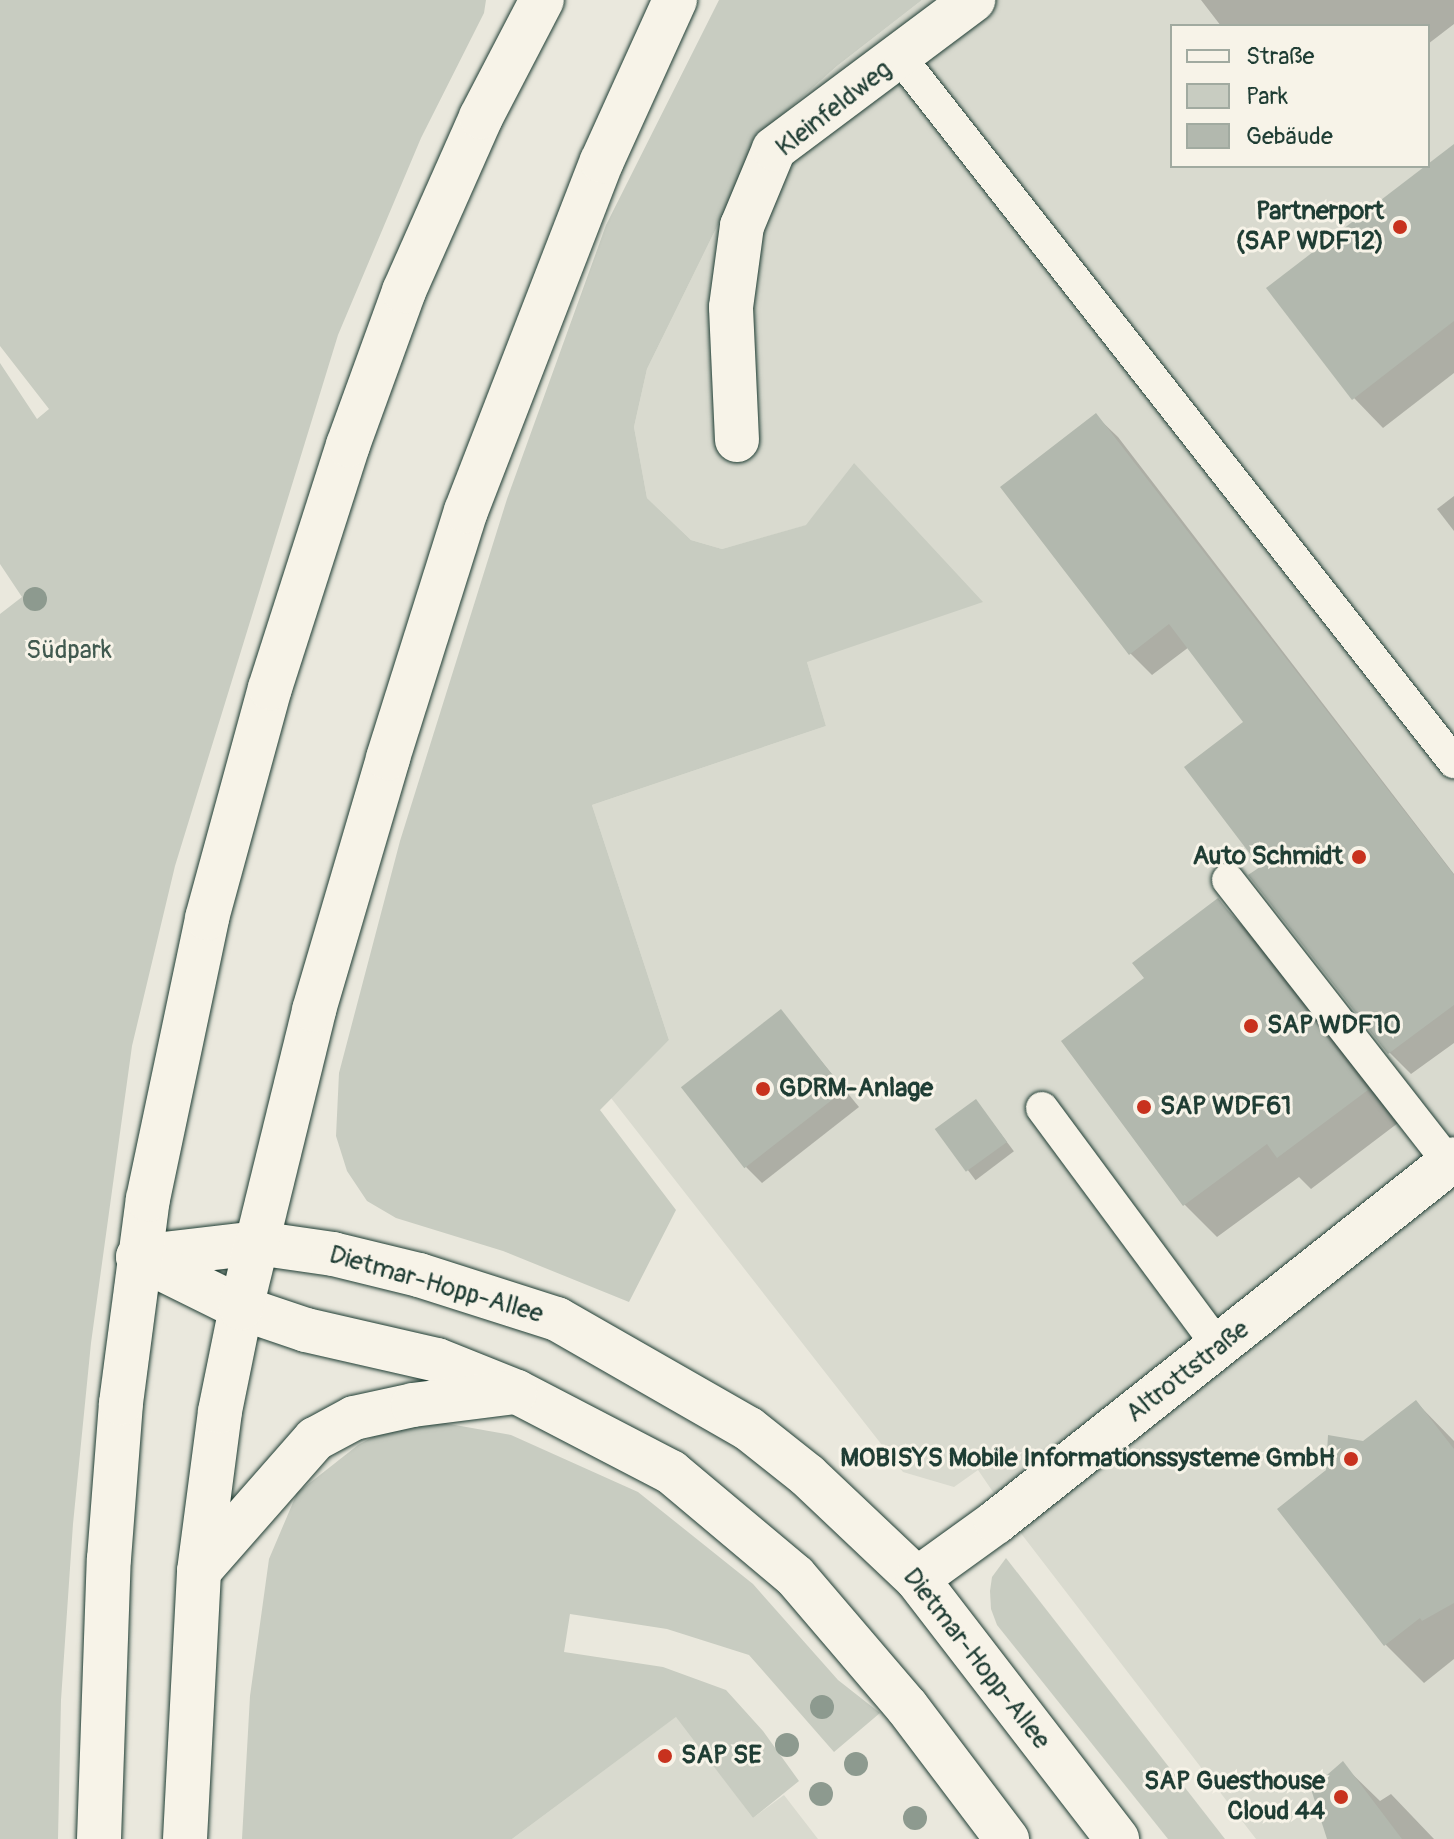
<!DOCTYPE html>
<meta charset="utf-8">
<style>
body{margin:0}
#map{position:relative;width:1454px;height:1839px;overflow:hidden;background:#eae8dd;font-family:Pangolin,sans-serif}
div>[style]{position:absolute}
.built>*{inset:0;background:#d9dacf}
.green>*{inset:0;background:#c8ccc1}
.shadow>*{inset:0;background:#0003;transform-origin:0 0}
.building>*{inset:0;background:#b2b8ae;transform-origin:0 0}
.roads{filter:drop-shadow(0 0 2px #1f3d34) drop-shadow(0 0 2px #1f3d34)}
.lane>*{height:32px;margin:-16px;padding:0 16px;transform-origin:16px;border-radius:16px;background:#f7f3e8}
.street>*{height:44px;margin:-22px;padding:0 22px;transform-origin:22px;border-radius:22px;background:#f7f3e8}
.primary>*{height:44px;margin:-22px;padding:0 22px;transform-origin:22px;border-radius:22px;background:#f7f3e8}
.trees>*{width:24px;height:24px;margin:-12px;border-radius:50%;background:#8d9a8f}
.dots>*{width:22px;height:22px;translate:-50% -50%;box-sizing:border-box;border:4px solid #f7f3e8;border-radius:50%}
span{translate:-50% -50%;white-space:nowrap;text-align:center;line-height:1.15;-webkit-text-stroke:6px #f7f3e8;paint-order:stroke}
.street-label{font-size:26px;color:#1f3d34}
.poi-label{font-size:26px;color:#1f3d34;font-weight:700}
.right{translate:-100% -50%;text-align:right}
.left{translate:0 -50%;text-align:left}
.park-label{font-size:26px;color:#415a50}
.legend{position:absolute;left:1170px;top:24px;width:260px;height:144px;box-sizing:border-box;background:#f7f3e8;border:2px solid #a1aaa0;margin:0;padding:10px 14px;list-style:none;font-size:24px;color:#1f3d34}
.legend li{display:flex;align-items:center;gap:16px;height:40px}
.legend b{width:40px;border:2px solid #a1aaa0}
</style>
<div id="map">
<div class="built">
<i style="clip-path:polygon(evenodd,922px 0,1454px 0,1454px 1839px,1256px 1839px,1023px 1536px,978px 1470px,954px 1487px,903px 1472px,611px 1098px,669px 1040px,592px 805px,826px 726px,807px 662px,854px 463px,807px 525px,722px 549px,691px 540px,647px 498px,634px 427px,647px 369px,764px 131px,837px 66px,922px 0,1172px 26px,1428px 26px,1428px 166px,1172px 166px,1172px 26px)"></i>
<i style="clip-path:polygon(677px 1716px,753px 1818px,784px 1795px,818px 1839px,512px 1839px)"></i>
</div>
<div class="green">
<i style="clip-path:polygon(0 0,486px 0,484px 13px,421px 138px,338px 335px,175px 866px,132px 1046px,91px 1343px,73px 1524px,61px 1700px,58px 1839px,0 1839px,0 614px,22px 597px,0 564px,0 363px,37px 419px,49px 409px,0 346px)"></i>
<i style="clip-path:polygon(719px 0,922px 0,837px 66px,764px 131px,647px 369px,634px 427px,647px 498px,691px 540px,722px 549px,806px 525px,854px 463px,983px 602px,807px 662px,826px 726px,592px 805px,669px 1040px,600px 1110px,676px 1210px,629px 1302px,503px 1251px,396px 1218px,367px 1201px,347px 1171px,336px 1136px,339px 1073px,400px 841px,507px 499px,606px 225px)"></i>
<i style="clip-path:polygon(410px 1417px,511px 1435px,638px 1492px,753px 1584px,838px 1680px,880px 1713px,834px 1752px,749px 1655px,667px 1629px,570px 1614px,564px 1652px,663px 1667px,726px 1690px,763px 1731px,799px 1781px,753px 1818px,676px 1717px,512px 1839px,242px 1839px,250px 1696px,269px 1559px,297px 1493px,358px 1445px)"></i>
<i style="clip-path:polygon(1006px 1558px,1225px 1839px,1168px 1839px,997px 1625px,991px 1609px,990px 1591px,992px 1577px)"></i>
</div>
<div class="shadow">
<i style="clip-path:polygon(1201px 0,1454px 0,1454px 24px,1428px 44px,1428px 26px,1221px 26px)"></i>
<i style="clip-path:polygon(1454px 146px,1454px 373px,1383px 428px,1354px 398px)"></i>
<i style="clip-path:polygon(1096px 416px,1118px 437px,1454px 874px,1454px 1043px,1411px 1074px,1389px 1052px,1263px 867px,1246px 722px,1189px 647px,1152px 675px,1130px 653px)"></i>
<i style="clip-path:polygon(1454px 496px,1454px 531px,1437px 509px)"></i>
<i style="clip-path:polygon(1218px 901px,1250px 933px,1398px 1123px,1311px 1189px,1299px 1177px,1217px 1237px,1185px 1205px,1064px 1041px,1146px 979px)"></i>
<i style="clip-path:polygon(781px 1012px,859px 1107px,762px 1183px,746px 1167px)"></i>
<i style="left:976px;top:1101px;width:63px;height:48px;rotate:53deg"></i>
<i style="clip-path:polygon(1416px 1402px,1454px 1441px,1454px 1659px,1424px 1683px,1386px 1645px,1364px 1443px)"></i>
<i style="clip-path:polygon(1342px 1764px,1380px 1801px,1391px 1794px,1434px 1839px,1329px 1839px)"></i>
</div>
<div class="building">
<i style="clip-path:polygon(1454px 144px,1454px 321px,1352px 400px,1266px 288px)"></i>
<i style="clip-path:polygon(1096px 413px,1454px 875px,1454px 1005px,1388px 1054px,1248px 875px,1260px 867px,1184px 767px,1243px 722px,1169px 624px,1129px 655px,1000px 487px)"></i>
<i style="clip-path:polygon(1218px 898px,1368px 1090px,1277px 1158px,1267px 1144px,1183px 1206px,1061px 1041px,1144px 978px,1132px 963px)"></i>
<i style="left:781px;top:1009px;width:103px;height:127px;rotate:52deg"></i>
<i style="left:976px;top:1099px;width:53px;height:51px;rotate:54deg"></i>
<i style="clip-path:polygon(1416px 1400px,1454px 1449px,1454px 1603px,1422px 1621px,1420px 1618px,1384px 1646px,1277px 1509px,1326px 1470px,1328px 1435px,1363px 1441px)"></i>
<i style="clip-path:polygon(1343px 1761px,1402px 1839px,1327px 1839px,1311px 1789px)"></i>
</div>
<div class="roads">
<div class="lane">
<i style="left:900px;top:57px;width:897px;rotate:51.84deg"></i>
<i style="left:1228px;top:880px;width:359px;rotate:52deg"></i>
<i style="left:1042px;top:1108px;width:297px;rotate:53.5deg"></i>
</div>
<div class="street">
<i style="left:737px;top:440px;width:133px;rotate:-92.6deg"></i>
<i style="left:731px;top:307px;width:82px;rotate:-82.3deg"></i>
<i style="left:742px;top:226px;width:83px;rotate:-67.4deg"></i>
<i style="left:774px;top:149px;width:249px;rotate:-36.8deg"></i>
<i style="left:138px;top:1257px;width:120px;rotate:-6.7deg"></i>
<i style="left:257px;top:1243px;width:77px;rotate:8.2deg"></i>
<i style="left:333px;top:1254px;width:89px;rotate:13.7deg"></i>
<i style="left:419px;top:1275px;width:145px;rotate:17.7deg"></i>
<i style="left:557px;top:1319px;width:221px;rotate:29.8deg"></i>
<i style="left:749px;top:1429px;width:74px;rotate:38.4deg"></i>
<i style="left:807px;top:1475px;width:151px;rotate:43.4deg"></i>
<i style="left:917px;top:1579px;width:328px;rotate:52.4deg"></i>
<i style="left:138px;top:1257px;width:115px;rotate:26.3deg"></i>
<i style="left:241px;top:1308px;width:69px;rotate:18.7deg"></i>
<i style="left:306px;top:1330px;width:134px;rotate:12.9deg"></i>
<i style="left:437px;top:1360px;width:86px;rotate:21.8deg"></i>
<i style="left:517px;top:1392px;width:174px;rotate:27.5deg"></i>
<i style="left:671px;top:1472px;width:162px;rotate:40deg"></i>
<i style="left:795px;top:1576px;width:172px;rotate:49.5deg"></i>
<i style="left:907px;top:1707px;width:166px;rotate:52.9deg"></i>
<i style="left:199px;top:1571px;width:176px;rotate:-48.7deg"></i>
<i style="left:315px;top:1439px;width:44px;rotate:-28.3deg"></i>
<i style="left:354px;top:1418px;width:60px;rotate:-12.4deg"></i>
<i style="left:413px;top:1405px;width:103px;rotate:-7.3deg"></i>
<i style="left:917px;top:1579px;width:97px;rotate:-35.8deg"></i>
<i style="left:996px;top:1522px;width:584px;rotate:-38.4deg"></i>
</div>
<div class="primary">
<i style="left:99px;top:1839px;width:280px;rotate:-88deg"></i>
<i style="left:109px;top:1559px;width:156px;rotate:-85.6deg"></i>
<i style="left:121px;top:1403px;width:206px;rotate:-82.5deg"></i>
<i style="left:148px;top:1199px;width:287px;rotate:-78.1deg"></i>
<i style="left:207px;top:918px;width:238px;rotate:-74.7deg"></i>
<i style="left:270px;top:688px;width:255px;rotate:-72.2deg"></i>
<i style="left:348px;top:445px;width:164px;rotate:-70deg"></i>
<i style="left:404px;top:291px;width:190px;rotate:-66.1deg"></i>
<i style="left:481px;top:117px;width:132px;rotate:-62.5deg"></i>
<i style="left:185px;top:1839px;width:268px;rotate:-87deg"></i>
<i style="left:199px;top:1571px;width:161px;rotate:-82.5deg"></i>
<i style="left:220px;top:1411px;width:105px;rotate:-78.5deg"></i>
<i style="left:241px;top:1308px;width:307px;rotate:-76.2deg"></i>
<i style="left:314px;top:1010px;width:263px;rotate:-73.6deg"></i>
<i style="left:388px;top:758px;width:259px;rotate:-72.5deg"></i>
<i style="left:466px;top:511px;width:375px;rotate:-68.8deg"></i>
<i style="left:602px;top:161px;width:177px;rotate:-65.6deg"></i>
</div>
</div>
<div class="trees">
<i style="left:35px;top:599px"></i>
<i style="left:822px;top:1707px"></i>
<i style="left:787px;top:1745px"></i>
<i style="left:856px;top:1764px"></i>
<i style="left:821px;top:1794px"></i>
<i style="left:915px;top:1818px"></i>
</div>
<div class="dots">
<i style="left:1400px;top:227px;background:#c8321e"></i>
<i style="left:1359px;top:857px;background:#c8321e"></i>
<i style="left:1251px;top:1026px;background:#c8321e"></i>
<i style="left:763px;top:1089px;background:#c8321e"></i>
<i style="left:1144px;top:1107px;background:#c8321e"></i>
<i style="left:1351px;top:1459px;background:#c8321e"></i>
<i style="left:665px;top:1756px;background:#c8321e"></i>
<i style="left:1341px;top:1797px;background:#c8321e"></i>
</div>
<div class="street-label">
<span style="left:834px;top:109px;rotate:-38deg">Kleinfeldweg</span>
<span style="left:436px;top:1285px;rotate:16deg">Dietmar-Hopp-Allee</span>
<span style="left:1188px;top:1372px;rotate:-38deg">Altrottstraße</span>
<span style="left:976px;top:1659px;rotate:52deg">Dietmar-Hopp-Allee</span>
</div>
<div class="poi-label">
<span class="right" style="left:1384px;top:227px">Partnerport<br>(SAP WDF12)</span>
<span class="right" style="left:1343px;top:857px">Auto Schmidt</span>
<span class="left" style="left:1267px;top:1026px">SAP WDF10</span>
<span class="left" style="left:779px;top:1089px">GDRM-Anlage</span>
<span class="left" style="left:1160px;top:1107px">SAP WDF61</span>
<span class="right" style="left:1335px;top:1459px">MOBISYS Mobile Informationssysteme GmbH</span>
<span class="left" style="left:681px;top:1756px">SAP SE</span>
<span class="right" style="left:1325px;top:1797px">SAP Guesthouse<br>Cloud 44</span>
</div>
<div class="park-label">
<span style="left:69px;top:651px">Südpark</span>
</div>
<ul class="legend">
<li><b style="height:10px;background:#f7f3e8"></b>Straße</li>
<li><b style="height:22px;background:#c8ccc1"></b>Park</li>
<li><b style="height:22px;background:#b2b8ae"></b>Gebäude</li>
</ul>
</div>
